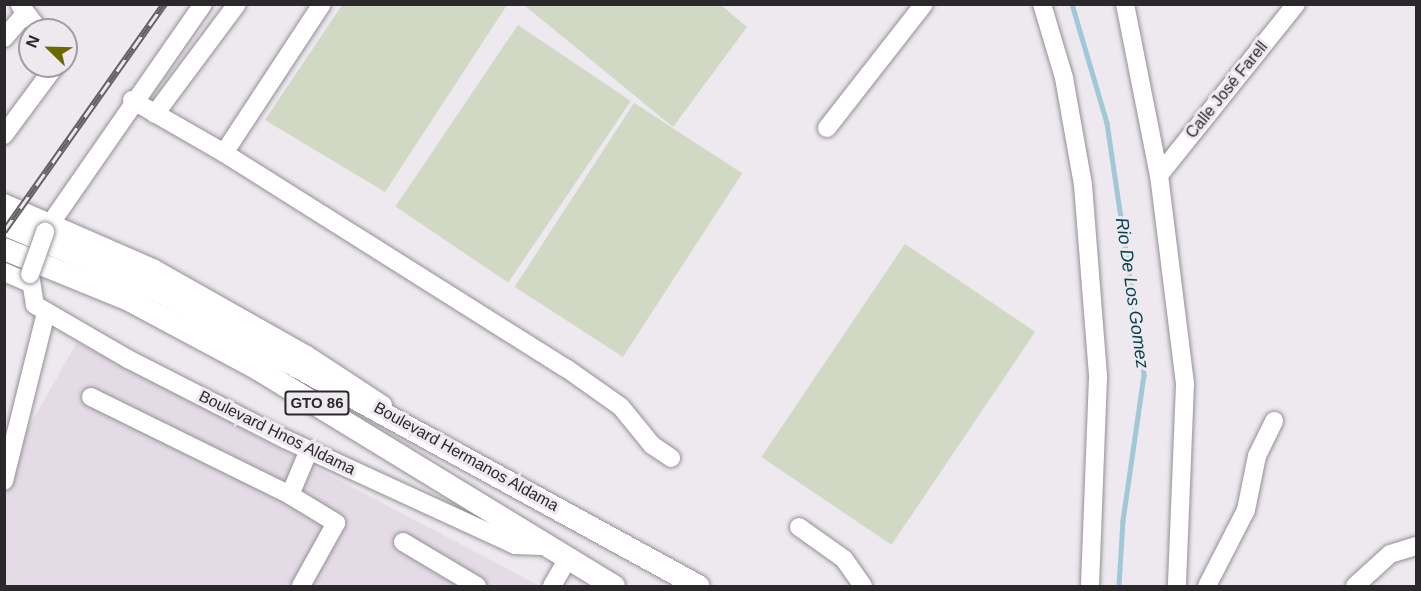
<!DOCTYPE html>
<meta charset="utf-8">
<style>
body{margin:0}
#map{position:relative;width:1421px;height:591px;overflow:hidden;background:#ede9ef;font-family:Arial,sans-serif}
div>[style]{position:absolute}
.built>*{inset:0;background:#e4dbe7}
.green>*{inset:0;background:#d1d8c3;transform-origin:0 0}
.stream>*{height:4.5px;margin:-2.25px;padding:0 2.25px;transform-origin:2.25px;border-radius:2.25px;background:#a0c8d7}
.roads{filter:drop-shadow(0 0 2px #948f95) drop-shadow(0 0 2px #948f95)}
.minor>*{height:18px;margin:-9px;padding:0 9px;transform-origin:9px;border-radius:9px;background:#fff}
.major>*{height:22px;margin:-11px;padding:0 11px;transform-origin:11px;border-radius:11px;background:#fff}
.rail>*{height:7px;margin-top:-3.5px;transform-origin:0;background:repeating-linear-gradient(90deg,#ede9ef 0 14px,#656266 0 28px);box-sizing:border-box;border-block:2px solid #656266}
.bridges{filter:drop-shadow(0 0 2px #948f95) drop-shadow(0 0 2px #948f95)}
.minor-bridge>*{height:18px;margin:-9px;padding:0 9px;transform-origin:9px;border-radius:9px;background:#fff}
span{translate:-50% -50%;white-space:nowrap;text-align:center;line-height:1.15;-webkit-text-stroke:6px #ede9ef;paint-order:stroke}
.shield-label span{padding:2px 4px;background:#ede9ef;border:2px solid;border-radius:4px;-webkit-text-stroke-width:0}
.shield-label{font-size:15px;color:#2a282b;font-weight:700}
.street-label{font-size:16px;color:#2a282b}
.water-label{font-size:18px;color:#054051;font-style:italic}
.frame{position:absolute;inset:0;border:6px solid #2a282b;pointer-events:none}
.north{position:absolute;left:18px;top:18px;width:60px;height:60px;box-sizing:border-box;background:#ede9ef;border:2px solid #9f9ca1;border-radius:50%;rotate:293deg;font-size:16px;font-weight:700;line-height:24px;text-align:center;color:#2a282b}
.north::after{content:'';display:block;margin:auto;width:21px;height:27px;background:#6c6902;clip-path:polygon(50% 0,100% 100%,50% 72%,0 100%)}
</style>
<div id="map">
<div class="built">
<i style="clip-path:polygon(77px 342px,540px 586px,5px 586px,5px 469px)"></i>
</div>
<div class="green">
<i style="clip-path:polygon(342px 5px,507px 5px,385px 192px,265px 120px)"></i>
<i style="clip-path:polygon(524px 5px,721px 5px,747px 27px,673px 127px)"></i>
<i style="left:518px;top:25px;width:136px;height:219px;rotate:34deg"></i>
<i style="left:634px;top:103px;width:129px;height:219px;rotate:33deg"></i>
<i style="left:905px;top:244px;width:157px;height:257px;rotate:34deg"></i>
</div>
<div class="stream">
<i style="left:1072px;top:4px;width:124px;rotate:73.6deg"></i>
<i style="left:1107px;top:123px;width:255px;rotate:81.6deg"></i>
<i style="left:1144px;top:375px;width:147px;rotate:98.2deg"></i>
<i style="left:1123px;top:520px;width:66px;rotate:93.5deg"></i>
</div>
<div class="roads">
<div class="minor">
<i style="left:1042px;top:4px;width:77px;rotate:73.4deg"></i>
<i style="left:1064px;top:78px;width:109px;rotate:79.9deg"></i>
<i style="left:1083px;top:185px;width:193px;rotate:85.5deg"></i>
<i style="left:1098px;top:377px;width:209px;rotate:92.2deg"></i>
<i style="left:1125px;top:4px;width:174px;rotate:78.8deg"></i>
<i style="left:1159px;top:175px;width:211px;rotate:82.9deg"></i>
<i style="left:1185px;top:384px;width:202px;rotate:92.3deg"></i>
<i style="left:20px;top:5px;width:31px;rotate:53deg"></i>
<i style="left:4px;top:38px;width:33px;rotate:-49deg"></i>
<i style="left:132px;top:100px;width:106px;rotate:29.9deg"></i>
<i style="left:224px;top:153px;width:178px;rotate:-56.7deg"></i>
<i style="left:155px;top:114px;width:137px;rotate:-53.3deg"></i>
<i style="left:827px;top:128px;width:157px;rotate:-52deg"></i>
<i style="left:4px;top:135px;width:86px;rotate:-53.5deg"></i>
<i style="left:224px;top:153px;width:404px;rotate:32.2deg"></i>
<i style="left:566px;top:368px;width:67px;rotate:35.3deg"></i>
<i style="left:621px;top:407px;width:49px;rotate:50.8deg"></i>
<i style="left:652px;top:445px;width:23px;rotate:34deg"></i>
<i style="left:1159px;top:175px;width:219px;rotate:-51.3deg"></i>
<i style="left:4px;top:203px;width:163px;rotate:23.6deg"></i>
<i style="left:153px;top:268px;width:177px;rotate:29.5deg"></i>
<i style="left:307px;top:355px;width:91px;rotate:33.3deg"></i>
<i style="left:46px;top:230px;width:275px;rotate:-55.2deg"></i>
<i style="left:4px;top:272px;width:26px;rotate:23deg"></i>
<i style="left:30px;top:274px;width:31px;rotate:81deg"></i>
<i style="left:35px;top:305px;width:108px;rotate:30.1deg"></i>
<i style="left:128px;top:359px;width:176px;rotate:27deg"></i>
<i style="left:285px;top:439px;width:253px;rotate:24.7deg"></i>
<i style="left:515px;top:545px;width:34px;rotate:2deg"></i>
<i style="left:91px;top:397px;width:222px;rotate:26.2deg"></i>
<i style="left:290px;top:495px;width:54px;rotate:31.3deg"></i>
<i style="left:336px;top:523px;width:72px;rotate:119.1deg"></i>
<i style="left:4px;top:481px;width:173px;rotate:-76deg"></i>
<i style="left:290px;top:495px;width:49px;rotate:-67.1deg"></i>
<i style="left:799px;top:527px;width:55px;rotate:35.4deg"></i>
<i style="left:844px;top:559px;width:33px;rotate:55deg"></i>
<i style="left:403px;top:542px;width:86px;rotate:30.7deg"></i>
<i style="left:552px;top:586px;width:32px;rotate:-60deg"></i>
<i style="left:1207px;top:586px;width:85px;rotate:-62.8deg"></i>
<i style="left:1246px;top:510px;width:55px;rotate:-78.5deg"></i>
<i style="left:1257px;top:456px;width:39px;rotate:-64deg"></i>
<i style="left:1355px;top:586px;width:47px;rotate:-42.4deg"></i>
<i style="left:1390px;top:554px;width:27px;rotate:-17deg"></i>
</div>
<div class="major">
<i style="left:4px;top:224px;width:167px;rotate:23.3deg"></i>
<i style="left:157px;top:290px;width:617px;rotate:28.68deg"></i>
<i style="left:4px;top:249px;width:135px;rotate:22.2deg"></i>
<i style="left:129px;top:300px;width:146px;rotate:28.1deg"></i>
<i style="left:258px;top:369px;width:417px;rotate:31.4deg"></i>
</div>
</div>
<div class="rail">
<i style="left:4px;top:231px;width:278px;rotate:-54.8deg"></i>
</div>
<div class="bridges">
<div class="minor-bridge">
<i style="left:30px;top:274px;width:45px;rotate:-70.3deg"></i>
</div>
</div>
<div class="shield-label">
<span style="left:317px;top:403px">GTO 86</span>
</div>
<div class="street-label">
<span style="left:1227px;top:90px;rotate:-51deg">Calle José Farell</span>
<span style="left:277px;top:433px;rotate:26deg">Boulevard Hnos Aldama</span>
<span style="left:466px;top:457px;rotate:29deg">Boulevard Hermanos Aldama</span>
</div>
<div class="water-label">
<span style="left:1132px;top:293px;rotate:82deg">Rio De Los Gomez</span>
</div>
<div class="frame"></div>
<div class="north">N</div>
</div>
